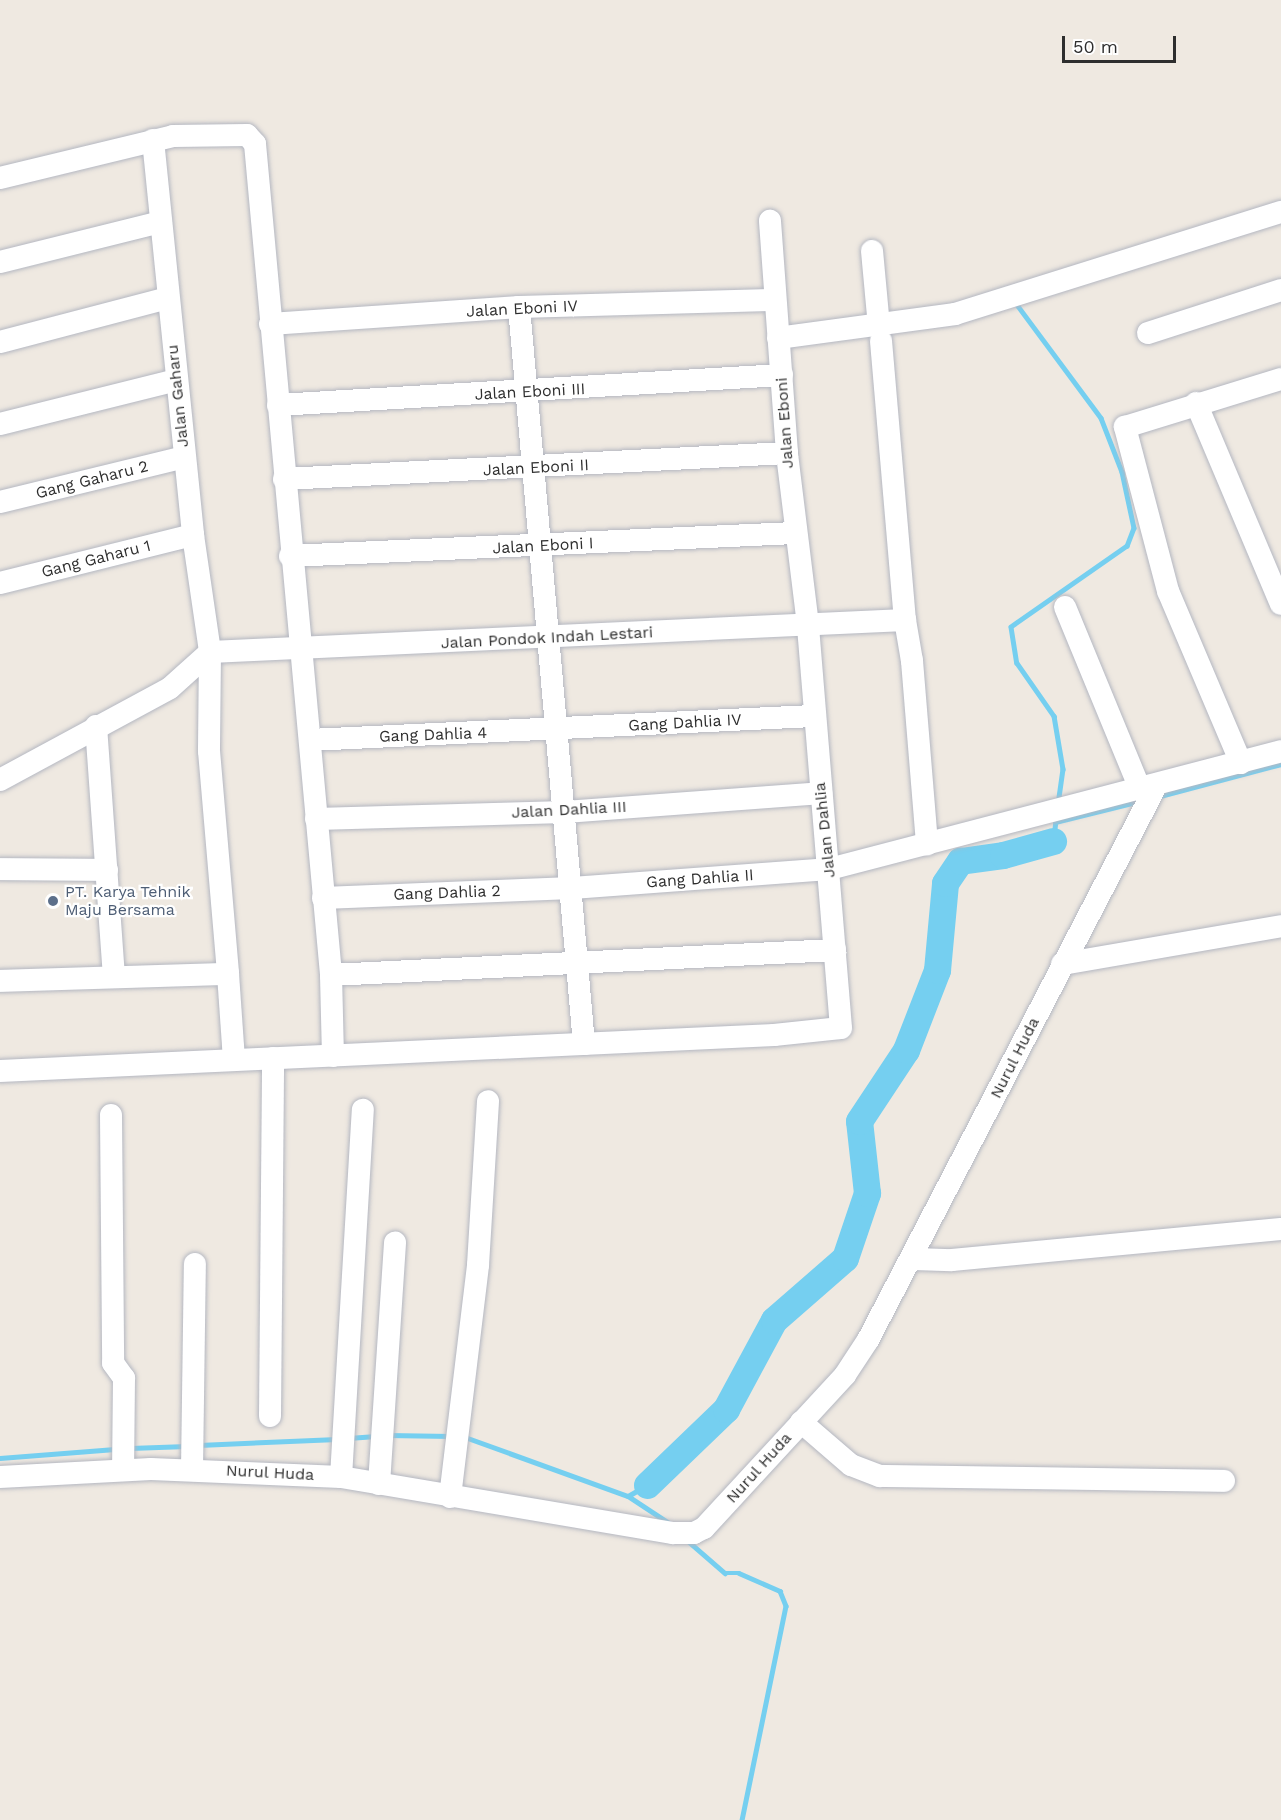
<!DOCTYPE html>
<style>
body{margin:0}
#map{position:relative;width:1281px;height:1820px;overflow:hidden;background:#efe9e1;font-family:"Work Sans",sans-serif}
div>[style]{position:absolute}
.stream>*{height:4.5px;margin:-2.25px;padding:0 2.25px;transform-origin:2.25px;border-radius:2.25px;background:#75cff0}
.river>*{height:27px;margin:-13.5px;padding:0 13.5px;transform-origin:13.5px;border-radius:13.5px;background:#75cff0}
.roads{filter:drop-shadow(0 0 2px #b4b7c1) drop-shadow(0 0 2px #b4b7c1)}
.minor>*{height:22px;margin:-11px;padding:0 11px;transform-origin:11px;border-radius:11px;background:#fff}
.dots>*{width:16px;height:16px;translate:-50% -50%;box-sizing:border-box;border:3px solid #fff;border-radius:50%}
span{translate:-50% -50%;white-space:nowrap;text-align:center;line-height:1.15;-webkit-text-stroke:4.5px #fff;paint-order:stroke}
.street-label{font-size:16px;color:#2e2e2e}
.service-label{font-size:16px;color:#4e5e75}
.left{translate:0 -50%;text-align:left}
.scale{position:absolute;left:1062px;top:36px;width:114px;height:27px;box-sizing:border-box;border:3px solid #2e2e2e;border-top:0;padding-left:8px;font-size:18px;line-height:21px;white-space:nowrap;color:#2e2e2e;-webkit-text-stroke:4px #fff;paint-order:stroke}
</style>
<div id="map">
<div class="stream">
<i style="left:1015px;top:302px;width:144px;rotate:53.4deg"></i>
<i style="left:1101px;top:418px;width:58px;rotate:68.7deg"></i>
<i style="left:1122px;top:472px;width:57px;rotate:77.9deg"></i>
<i style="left:1134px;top:528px;width:19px;rotate:111deg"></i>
<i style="left:1127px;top:546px;width:141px;rotate:145.1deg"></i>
<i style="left:1011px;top:627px;width:36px;rotate:81deg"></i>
<i style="left:1017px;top:663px;width:65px;rotate:55.1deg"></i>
<i style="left:1054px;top:716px;width:54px;rotate:80.4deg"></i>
<i style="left:1063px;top:769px;width:34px;rotate:98deg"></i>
<i style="left:1160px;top:796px;width:125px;rotate:-14.8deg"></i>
<i style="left:1055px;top:822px;width:88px;rotate:-13.9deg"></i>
<i style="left:1053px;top:841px;width:24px;rotate:-83deg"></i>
<i style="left:387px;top:1435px;width:64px;rotate:0.9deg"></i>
<i style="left:465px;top:1437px;width:173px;rotate:19.9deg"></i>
<i style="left:628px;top:1496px;width:22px;rotate:-30deg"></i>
<i style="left:348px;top:1438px;width:28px;rotate:-4deg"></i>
<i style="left:199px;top:1445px;width:138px;rotate:-2.5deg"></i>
<i style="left:130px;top:1448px;width:57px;rotate:-2deg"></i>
<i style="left:0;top:1458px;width:115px;rotate:-4.5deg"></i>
<i style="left:628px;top:1496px;width:49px;rotate:33.4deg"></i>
<i style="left:688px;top:1541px;width:49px;rotate:40.9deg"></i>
<i style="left:725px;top:1573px;width:14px"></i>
<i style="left:739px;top:1573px;width:45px;rotate:23.7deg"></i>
<i style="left:780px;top:1591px;width:16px;rotate:68deg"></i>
<i style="left:786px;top:1606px;width:218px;rotate:101.6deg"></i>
</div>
<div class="river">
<i style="left:647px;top:1485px;width:110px;rotate:-43.9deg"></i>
<i style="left:726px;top:1409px;width:101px;rotate:-61.7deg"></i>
<i style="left:774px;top:1320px;width:94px;rotate:-41.1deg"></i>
<i style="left:845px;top:1258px;width:69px;rotate:-71.3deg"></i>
<i style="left:867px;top:1193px;width:72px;rotate:-96.3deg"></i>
<i style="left:859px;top:1121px;width:85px;rotate:-56.5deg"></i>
<i style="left:906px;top:1050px;width:86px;rotate:-68.8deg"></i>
<i style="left:937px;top:970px;width:87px;rotate:-84.7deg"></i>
<i style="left:945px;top:883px;width:27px;rotate:-56deg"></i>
<i style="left:960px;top:861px;width:43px;rotate:-7.9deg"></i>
<i style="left:1003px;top:855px;width:52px;rotate:-15.6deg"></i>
</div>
<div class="roads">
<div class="minor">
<i style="left:153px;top:140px;width:397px;rotate:84.2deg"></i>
<i style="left:193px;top:535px;width:118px;rotate:81.7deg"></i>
<i style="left:210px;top:652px;width:99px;rotate:90.6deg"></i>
<i style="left:209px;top:751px;width:224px;rotate:85.1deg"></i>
<i style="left:0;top:178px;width:178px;rotate:-13.6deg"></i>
<i style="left:173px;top:136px;width:74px;rotate:-0.8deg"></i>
<i style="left:247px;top:135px;width:12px;rotate:48deg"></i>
<i style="left:255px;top:144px;width:834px;rotate:84.77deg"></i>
<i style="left:331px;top:975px;width:81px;rotate:88.6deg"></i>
<i style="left:872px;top:251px;width:75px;rotate:84.7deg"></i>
<i style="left:0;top:262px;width:165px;rotate:-14deg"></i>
<i style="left:519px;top:307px;width:740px;rotate:84.96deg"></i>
<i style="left:270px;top:324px;width:250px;rotate:-3.9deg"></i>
<i style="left:519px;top:307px;width:255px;rotate:-1.6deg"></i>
<i style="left:1148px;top:333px;width:140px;rotate:-17.9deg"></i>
<i style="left:778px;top:338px;width:179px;rotate:-7.7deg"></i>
<i style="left:955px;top:314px;width:342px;rotate:-17.4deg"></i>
<i style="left:881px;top:341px;width:280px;rotate:85.1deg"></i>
<i style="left:0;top:342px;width:174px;rotate:-14.7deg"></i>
<i style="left:1196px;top:403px;width:218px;rotate:67.1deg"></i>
<i style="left:278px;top:405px;width:505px;rotate:-3.41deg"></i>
<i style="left:0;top:424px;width:182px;rotate:-14deg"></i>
<i style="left:284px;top:479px;width:504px;rotate:-2.96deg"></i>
<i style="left:0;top:502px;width:189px;rotate:-13.7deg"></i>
<i style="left:290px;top:556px;width:506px;rotate:-2.61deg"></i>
<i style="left:0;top:583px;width:199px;rotate:-14deg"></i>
<i style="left:1065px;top:607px;width:197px;rotate:67.6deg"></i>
<i style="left:96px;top:726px;width:251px;rotate:85.9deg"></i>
<i style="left:310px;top:740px;width:505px;rotate:-2.73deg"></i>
<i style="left:1241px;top:763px;width:187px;rotate:-113deg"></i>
<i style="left:1168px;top:591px;width:170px;rotate:-104.7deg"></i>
<i style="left:1125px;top:427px;width:163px;rotate:-17.1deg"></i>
<i style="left:0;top:780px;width:193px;rotate:-28.4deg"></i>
<i style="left:170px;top:688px;width:54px;rotate:-42deg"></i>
<i style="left:210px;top:652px;width:696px;rotate:-2.64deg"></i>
<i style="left:905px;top:620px;width:42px;rotate:80.3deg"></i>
<i style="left:912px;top:661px;width:184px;rotate:85.3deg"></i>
<i style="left:316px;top:819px;width:249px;rotate:-1.6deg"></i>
<i style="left:565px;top:812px;width:257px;rotate:-4.2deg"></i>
<i style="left:0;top:869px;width:107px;rotate:0.5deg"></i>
<i style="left:323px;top:898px;width:249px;rotate:-2.3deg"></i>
<i style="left:572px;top:888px;width:258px;rotate:-4.2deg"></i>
<i style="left:829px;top:869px;width:467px;rotate:-14.6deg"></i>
<i style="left:1062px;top:964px;width:222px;rotate:-9.8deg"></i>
<i style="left:331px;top:975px;width:505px;rotate:-2.84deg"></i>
<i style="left:0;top:981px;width:228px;rotate:-1.8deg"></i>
<i style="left:228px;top:974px;width:86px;rotate:86deg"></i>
<i style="left:0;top:1071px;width:775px;rotate:-2.66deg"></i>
<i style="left:774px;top:1035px;width:67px;rotate:-6deg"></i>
<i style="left:841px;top:1028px;width:404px;rotate:-94.7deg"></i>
<i style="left:808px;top:625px;width:173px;rotate:-97deg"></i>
<i style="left:787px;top:453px;width:233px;rotate:-94.2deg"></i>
<i style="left:111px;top:1115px;width:248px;rotate:89.5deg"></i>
<i style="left:113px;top:1363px;width:19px;rotate:54deg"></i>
<i style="left:124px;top:1378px;width:91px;rotate:90.6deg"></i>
<i style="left:914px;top:1259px;width:38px;rotate:2deg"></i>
<i style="left:952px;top:1260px;width:330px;rotate:-5.4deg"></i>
<i style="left:270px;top:1416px;width:358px;rotate:-89.5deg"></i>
<i style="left:801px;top:1422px;width:66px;rotate:40.7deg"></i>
<i style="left:851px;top:1465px;width:31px;rotate:21deg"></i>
<i style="left:880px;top:1476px;width:344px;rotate:0.8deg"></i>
<i style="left:192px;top:1469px;width:205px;rotate:-89.2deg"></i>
<i style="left:0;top:1477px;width:151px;rotate:-3deg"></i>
<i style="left:151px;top:1469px;width:190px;rotate:2.4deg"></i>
<i style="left:341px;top:1477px;width:337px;rotate:9.6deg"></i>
<i style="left:673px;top:1533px;width:21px"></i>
<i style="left:694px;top:1533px;width:11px;rotate:-27deg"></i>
<i style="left:704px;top:1528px;width:208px;rotate:-47.3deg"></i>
<i style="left:845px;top:1375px;width:42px;rotate:-56.7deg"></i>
<i style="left:868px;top:1340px;width:624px;rotate:-62.53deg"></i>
<i style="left:341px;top:1477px;width:368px;rotate:-86.6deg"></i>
<i style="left:379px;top:1484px;width:242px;rotate:-86.2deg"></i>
<i style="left:450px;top:1497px;width:234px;rotate:-83.1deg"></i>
<i style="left:478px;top:1265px;width:164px;rotate:-86.5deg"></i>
</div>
</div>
<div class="dots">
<i style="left:53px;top:901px;background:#5c6f8a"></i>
</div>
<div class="street-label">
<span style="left:522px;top:309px;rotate:-3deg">Jalan Eboni IV</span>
<span style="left:530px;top:392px;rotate:-3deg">Jalan Eboni III</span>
<span style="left:178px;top:396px;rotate:-96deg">Jalan Gaharu</span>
<span style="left:785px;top:423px;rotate:-94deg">Jalan Eboni</span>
<span style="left:536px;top:468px;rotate:-3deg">Jalan Eboni II</span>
<span style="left:92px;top:480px;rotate:-14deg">Gang Gaharu 2</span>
<span style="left:543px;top:546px;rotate:-3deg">Jalan Eboni I</span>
<span style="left:96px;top:559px;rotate:-14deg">Gang Gaharu 1</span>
<span style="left:547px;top:638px;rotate:-3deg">Jalan Pondok Indah Lestari</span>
<span style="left:685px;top:723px;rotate:-3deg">Gang Dahlia IV</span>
<span style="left:433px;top:735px;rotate:-2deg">Gang Dahlia 4</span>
<span style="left:569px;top:810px;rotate:-3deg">Jalan Dahlia III</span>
<span style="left:825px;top:830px;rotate:-96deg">Jalan Dahlia</span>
<span style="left:700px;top:879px;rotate:-4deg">Gang Dahlia II</span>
<span style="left:447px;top:893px;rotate:-2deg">Gang Dahlia 2</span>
<span style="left:1015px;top:1058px;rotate:-63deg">Nurul Huda</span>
<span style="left:759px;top:1468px;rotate:-48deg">Nurul Huda</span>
<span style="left:270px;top:1473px;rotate:3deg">Nurul Huda</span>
</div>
<div class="service-label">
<span class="left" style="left:65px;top:901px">PT. Karya Tehnik<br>Maju Bersama</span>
</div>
<div class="scale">50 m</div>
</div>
